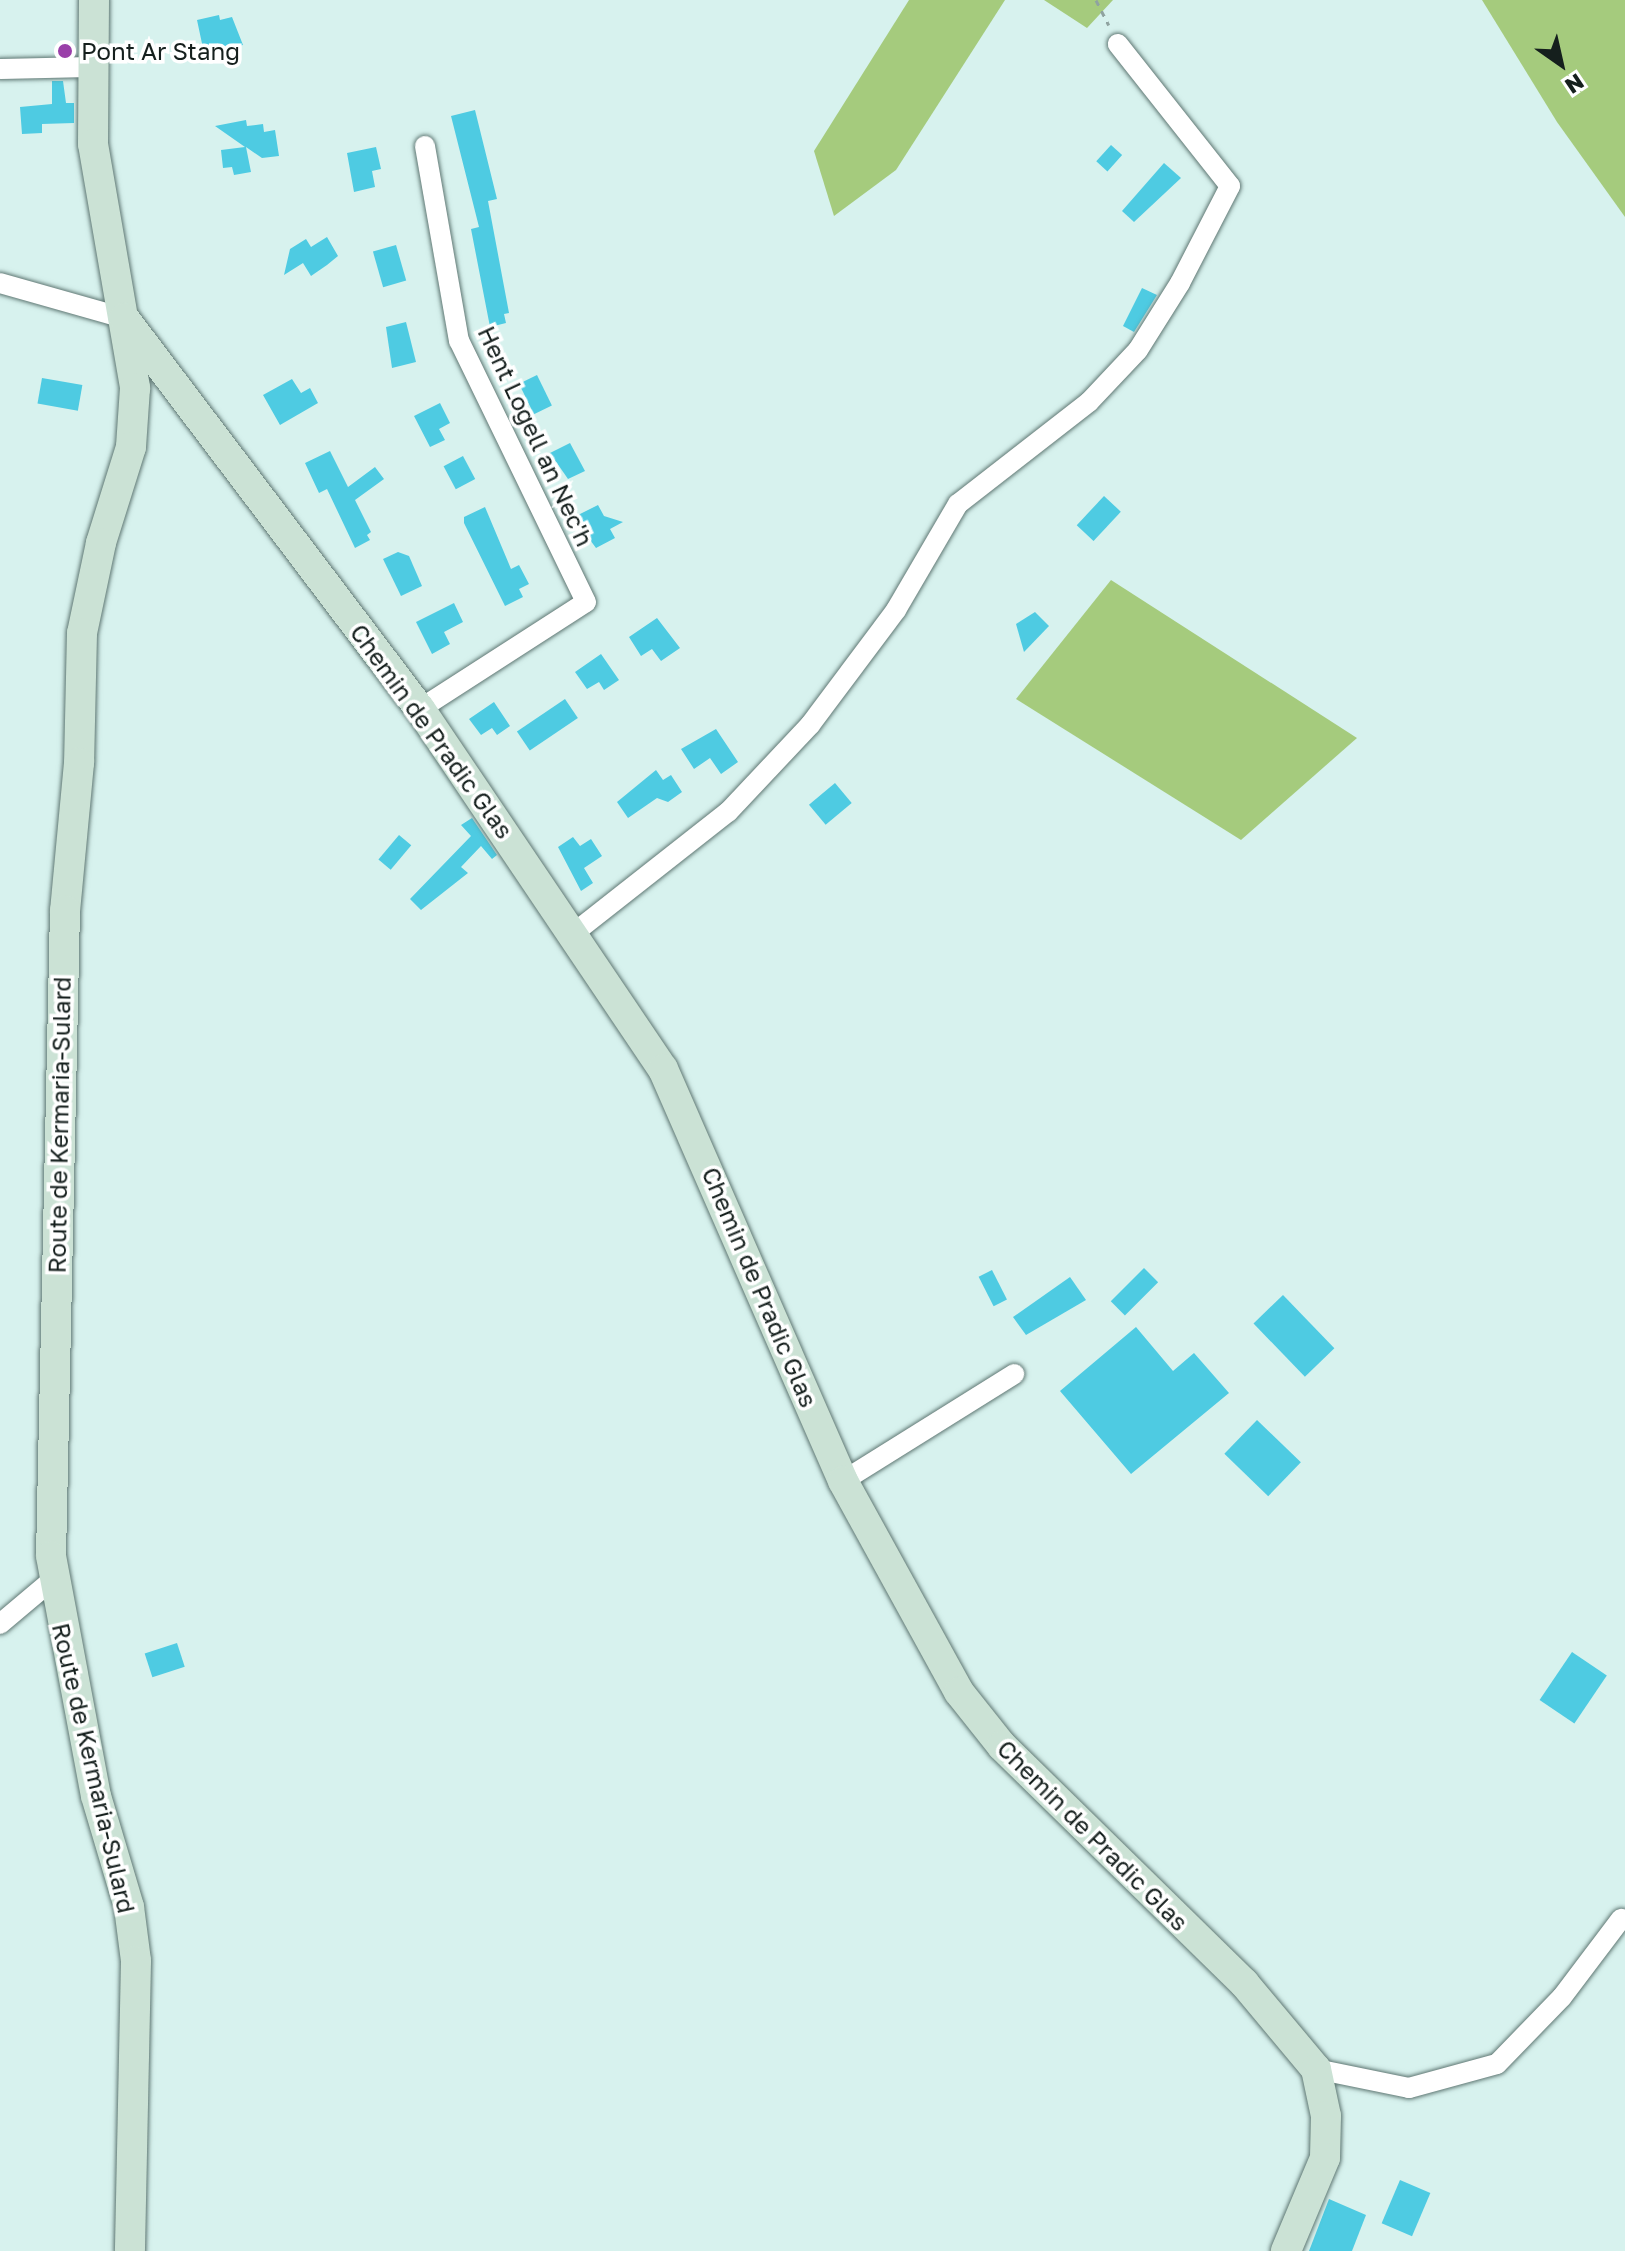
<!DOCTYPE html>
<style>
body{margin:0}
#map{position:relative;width:1625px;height:2251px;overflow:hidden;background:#d7f2ee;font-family:"Golos Text",sans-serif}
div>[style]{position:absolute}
.forest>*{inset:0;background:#a5cb7d}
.building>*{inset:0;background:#4ecbe2;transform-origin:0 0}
.path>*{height:3px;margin-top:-1.5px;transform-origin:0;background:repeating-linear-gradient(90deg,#8fa3a0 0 6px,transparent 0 12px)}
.roads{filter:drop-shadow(0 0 2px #5f7773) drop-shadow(0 0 2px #5f7773)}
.street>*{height:20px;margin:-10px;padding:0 10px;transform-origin:10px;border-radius:10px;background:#fff}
.secondary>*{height:30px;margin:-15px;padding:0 15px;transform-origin:15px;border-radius:15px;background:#cbe2d5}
.dots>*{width:22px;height:22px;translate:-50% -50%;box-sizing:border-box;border:4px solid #fff;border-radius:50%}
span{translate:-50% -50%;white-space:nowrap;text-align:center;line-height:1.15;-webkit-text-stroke:7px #fff;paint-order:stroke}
.poi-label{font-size:24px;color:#151f1d}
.left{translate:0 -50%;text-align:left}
.street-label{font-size:24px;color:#151f1d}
.north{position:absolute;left:1521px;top:24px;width:80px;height:80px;-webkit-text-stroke:6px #fff;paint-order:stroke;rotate:146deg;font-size:22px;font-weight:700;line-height:32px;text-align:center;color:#151f1d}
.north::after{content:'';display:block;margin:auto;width:28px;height:36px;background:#151f1d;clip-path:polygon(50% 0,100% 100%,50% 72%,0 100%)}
</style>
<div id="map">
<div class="forest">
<i style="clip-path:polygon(909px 0,1005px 0,896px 170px,834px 216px,814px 151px)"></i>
<i style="clip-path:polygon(1044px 0,1113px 0,1087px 28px)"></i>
<i style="clip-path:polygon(1482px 0,1625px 0,1625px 217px,1557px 122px)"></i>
<i style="clip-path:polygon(1111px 580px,1357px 738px,1241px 840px,1016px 699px)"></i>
</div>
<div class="building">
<i style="clip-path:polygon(219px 15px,220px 20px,232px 17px,243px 45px,204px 53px,197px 20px)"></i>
<i style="clip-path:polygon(52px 81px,63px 81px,66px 103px,74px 103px,74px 123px,42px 124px,42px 133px,22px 134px,20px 107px,52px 104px)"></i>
<i style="clip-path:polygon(475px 110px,497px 199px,488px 201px,509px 313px,504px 314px,506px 323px,490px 327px,471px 229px,479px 227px,451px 116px)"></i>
<i style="clip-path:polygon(246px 120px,247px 126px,263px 124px,264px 132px,275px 130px,279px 156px,262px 158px,246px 147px,251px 172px,234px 175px,232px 167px,223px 168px,221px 150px,245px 147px,215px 126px)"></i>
<i style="left:1111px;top:145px;width:15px;height:22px;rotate:42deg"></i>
<i style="clip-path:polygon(376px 147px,381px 169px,372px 171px,375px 187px,354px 192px,347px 153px)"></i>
<i style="clip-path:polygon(1164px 163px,1181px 178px,1134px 222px,1122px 211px)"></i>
<i style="clip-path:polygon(327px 237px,338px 256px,327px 265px,311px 276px,303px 263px,284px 275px,290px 249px,306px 239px,311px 247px)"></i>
<i style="left:396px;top:245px;width:37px;height:24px;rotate:74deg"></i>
<i style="clip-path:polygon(1142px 288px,1157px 295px,1134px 332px,1123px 326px)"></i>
<i style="clip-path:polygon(406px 322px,416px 362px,392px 368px,386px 327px)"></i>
<i style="left:537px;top:375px;width:34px;height:20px;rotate:64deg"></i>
<i style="left:42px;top:378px;width:41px;height:26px;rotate:10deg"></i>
<i style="clip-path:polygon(292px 379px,301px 393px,310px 388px,318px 403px,280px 425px,263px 395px)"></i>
<i style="clip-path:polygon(440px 403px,450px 423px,439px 429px,445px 440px,430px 447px,414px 416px)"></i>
<i style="clip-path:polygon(570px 443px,585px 471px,568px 479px,550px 453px)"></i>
<i style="clip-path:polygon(330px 451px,348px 487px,375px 467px,384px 479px,355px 500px,371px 532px,367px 535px,370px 540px,355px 548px,327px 489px,319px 493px,305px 463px)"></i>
<i style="left:463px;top:456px;width:26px;height:22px;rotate:62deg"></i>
<i style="left:1104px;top:496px;width:23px;height:40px;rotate:43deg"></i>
<i style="clip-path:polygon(598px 505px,604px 516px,623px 522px,610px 529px,615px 538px,596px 548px,579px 525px,583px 523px,578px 515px)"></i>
<i style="clip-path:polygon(485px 507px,511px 569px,519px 565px,529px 584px,519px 589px,523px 597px,505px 606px,464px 523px,464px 517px)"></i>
<i style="clip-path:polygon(398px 552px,409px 556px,422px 586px,401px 596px,383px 559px)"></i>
<i style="clip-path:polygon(454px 603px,463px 622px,444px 632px,450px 644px,432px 654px,416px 622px)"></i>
<i style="clip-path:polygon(1035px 612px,1049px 626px,1024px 652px,1016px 624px)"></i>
<i style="clip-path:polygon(657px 618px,680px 648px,661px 661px,652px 649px,641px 656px,629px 637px)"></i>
<i style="clip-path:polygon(601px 654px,619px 680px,604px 690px,599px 682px,587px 689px,575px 672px)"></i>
<i style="left:565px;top:699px;width:23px;height:58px;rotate:56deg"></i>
<i style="clip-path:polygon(494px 702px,510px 726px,497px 735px,492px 728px,481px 735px,469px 719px)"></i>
<i style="clip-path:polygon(716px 729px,738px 762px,721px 774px,710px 758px,694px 769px,681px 749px)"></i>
<i style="clip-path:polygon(656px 770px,663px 780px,671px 775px,682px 792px,668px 802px,657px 798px,628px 818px,617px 802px)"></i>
<i style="left:835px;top:783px;width:26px;height:34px;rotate:50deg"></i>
<i style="clip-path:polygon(472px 818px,497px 855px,492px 859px,481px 846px,461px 867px,468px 873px,421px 910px,410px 899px,471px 836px,461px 825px)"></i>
<i style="left:399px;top:835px;width:16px;height:32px;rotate:40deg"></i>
<i style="clip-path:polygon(573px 837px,580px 846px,591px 839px,602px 856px,584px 868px,593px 883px,581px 891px,558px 847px)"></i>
<i style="left:1144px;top:1268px;width:20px;height:47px;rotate:45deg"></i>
<i style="left:992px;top:1270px;width:33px;height:15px;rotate:63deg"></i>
<i style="clip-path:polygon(1070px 1277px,1086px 1300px,1026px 1335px,1013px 1317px)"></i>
<i style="left:1283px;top:1295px;width:74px;height:41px;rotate:46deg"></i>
<i style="clip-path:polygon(1136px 1327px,1173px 1371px,1194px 1353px,1229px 1393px,1131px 1474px,1060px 1391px)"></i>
<i style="left:1257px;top:1420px;width:61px;height:47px;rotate:44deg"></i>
<i style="left:177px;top:1643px;width:25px;height:34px;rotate:72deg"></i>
<i style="left:1572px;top:1652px;width:42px;height:58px;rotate:34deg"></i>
<i style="left:1400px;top:2180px;width:33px;height:47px;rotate:23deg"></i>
<i style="clip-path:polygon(1329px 2199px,1366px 2215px,1352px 2251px,1309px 2251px)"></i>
</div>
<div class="path">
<i style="left:1096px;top:0;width:28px;rotate:63deg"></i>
</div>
<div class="roads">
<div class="street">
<i style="left:0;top:69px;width:91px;rotate:-1.3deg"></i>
<i style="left:0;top:283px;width:129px;rotate:15.8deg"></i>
<i style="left:420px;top:709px;width:197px;rotate:-32.8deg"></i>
<i style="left:586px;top:602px;width:290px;rotate:-115.9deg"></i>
<i style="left:459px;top:341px;width:198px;rotate:-99.9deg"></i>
<i style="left:574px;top:933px;width:196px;rotate:-38.2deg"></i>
<i style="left:728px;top:812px;width:120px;rotate:-46.7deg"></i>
<i style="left:810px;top:725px;width:144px;rotate:-53.2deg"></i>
<i style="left:896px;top:610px;width:123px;rotate:-59.7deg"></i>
<i style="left:958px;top:504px;width:166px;rotate:-37.9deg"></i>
<i style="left:1089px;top:402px;width:71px;rotate:-46.7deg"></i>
<i style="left:1138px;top:350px;width:79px;rotate:-57.9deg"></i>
<i style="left:1180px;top:283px;width:109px;rotate:-62.7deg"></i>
<i style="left:1230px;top:186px;width:181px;rotate:-128.3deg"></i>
<i style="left:843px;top:1481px;width:202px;rotate:-32deg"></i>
<i style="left:0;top:1624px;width:67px;rotate:-40.1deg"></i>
<i style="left:1316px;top:2069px;width:95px;rotate:11.5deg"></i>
<i style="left:1409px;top:2088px;width:91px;rotate:-15.3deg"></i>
<i style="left:1497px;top:2064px;width:93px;rotate:-45.9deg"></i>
<i style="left:1562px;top:1997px;width:98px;rotate:-52.9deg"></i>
</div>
<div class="secondary">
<i style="left:94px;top:0;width:144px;rotate:90.4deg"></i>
<i style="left:93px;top:144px;width:248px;rotate:80.2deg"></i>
<i style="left:135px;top:388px;width:59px;rotate:93.9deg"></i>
<i style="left:131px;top:447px;width:101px;rotate:107.4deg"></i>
<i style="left:101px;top:543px;width:92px;rotate:101.9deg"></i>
<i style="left:82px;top:633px;width:130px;rotate:91.3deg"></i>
<i style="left:79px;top:763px;width:148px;rotate:95.4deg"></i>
<i style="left:65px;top:910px;width:646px;rotate:91.24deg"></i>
<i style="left:51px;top:1556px;width:244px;rotate:79.4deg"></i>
<i style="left:96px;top:1796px;width:116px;rotate:73.4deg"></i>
<i style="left:129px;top:1907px;width:54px;rotate:82.6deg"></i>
<i style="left:136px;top:1961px;width:290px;rotate:91.2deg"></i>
<i style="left:124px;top:318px;width:490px;rotate:52.9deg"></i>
<i style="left:420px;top:709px;width:434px;rotate:56deg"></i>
<i style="left:663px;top:1069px;width:450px;rotate:66.4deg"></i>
<i style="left:843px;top:1481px;width:241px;rotate:61.2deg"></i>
<i style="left:959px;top:1692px;width:69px;rotate:51.5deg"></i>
<i style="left:1002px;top:1746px;width:339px;rotate:44.4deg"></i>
<i style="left:1244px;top:1983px;width:112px;rotate:50.1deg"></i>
<i style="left:1316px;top:2069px;width:48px;rotate:78deg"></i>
<i style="left:1326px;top:2116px;width:42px;rotate:91.4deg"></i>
<i style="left:1325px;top:2158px;width:101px;rotate:112.8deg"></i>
</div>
</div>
<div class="dots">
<i style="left:65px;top:51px;background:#9a3fa9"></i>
</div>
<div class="poi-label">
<span class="left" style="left:81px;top:51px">Pont Ar Stang</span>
</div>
<div class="street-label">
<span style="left:536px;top:436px;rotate:65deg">Hent Logell an Nec'h</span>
<span style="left:432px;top:731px;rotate:54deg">Chemin de Pradic Glas</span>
<span style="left:59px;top:1125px;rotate:-89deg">Route de Kermaria-Sulard</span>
<span style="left:760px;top:1287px;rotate:67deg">Chemin de Pradic Glas</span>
<span style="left:94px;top:1768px;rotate:77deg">Route de Kermaria-Sulard</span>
<span style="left:1093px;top:1835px;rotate:45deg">Chemin de Pradic Glas</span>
</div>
<div class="north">N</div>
</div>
